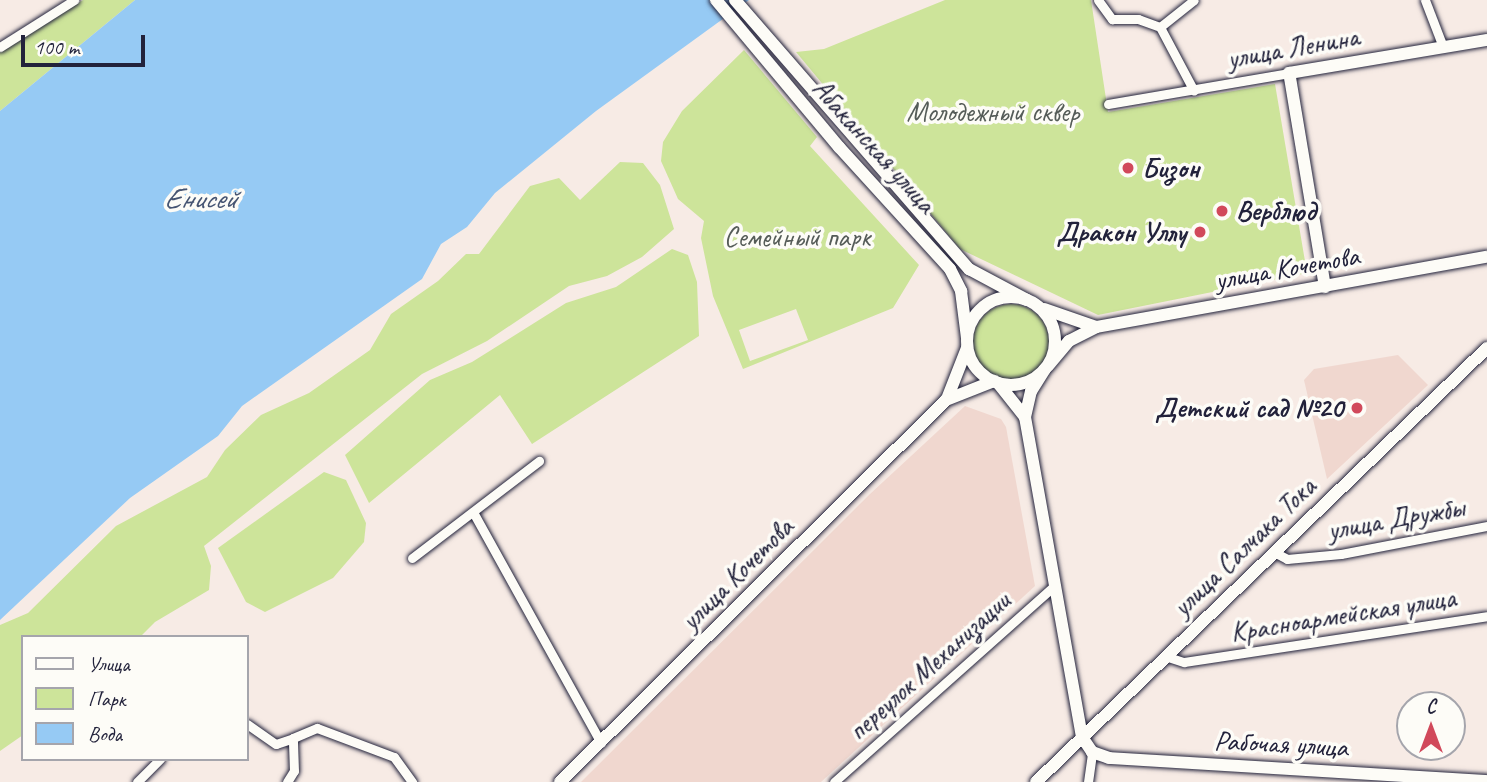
<!DOCTYPE html>
<meta charset="utf-8">
<style>
body{margin:0}
#map{position:relative;width:1487px;height:782px;overflow:hidden;background:#f7ebe5;font-family:Caveat,sans-serif}
div>[style]{position:absolute}
.built>*{inset:0;background:#f0d7cf}
.green>*{inset:0;background:#cde49a}
.round{border-radius:50%}
.water>*{inset:0;background:#96caf4}
.roads{filter:drop-shadow(0 0 2px #22223b) drop-shadow(0 0 2px #22223b)}
.street>*{height:9px;margin:-4.5px;padding:0 4.5px;transform-origin:4.5px;border-radius:4.5px;background:#fdfcf7}
.secondary>*{height:12px;margin:-6px;padding:0 6px;transform-origin:6px;border-radius:6px;background:#fdfcf7}
.secondary>.ring{margin:-6px;padding:0;box-sizing:content-box;background:none;border:12px solid #fdfcf7;border-radius:50%}
.dots>*{width:19px;height:19px;translate:-50% -50%;box-sizing:border-box;border:4px solid #fdfcf7;border-radius:50%}
span{translate:-50% -50%;white-space:nowrap;text-align:center;line-height:1.15;-webkit-text-stroke:7px #fdfcf7;paint-order:stroke}
.street-label{font-size:28px;color:#22223b}
.park-label{font-size:28px;color:#555c58}
.poi-label{font-size:28px;color:#22223b;font-weight:700}
.left{translate:0 -50%;text-align:left}
.right{translate:-100% -50%;text-align:right}
.water-label{font-size:30px;color:#455472;font-style:italic}
.legend{position:absolute;left:21px;top:635px;width:228px;height:126px;box-sizing:border-box;background:#fdfcf7;border:2px solid #a5a5ac;margin:0;padding:9px 12px;list-style:none;font-size:21px;color:#22223b}
.legend li{display:flex;align-items:center;gap:14px;height:35px}
.legend b{width:35px;border:2px solid #a5a5ac}
.north{position:absolute;left:1396px;top:691px;width:70px;height:70px;box-sizing:border-box;background:#fdfcf7;border:2px solid #a5a5ac;border-radius:50%;rotate:0deg;font-size:19px;font-weight:700;line-height:28px;text-align:center;color:#22223b}
.north::after{content:'';display:block;margin:auto;width:24px;height:32px;background:#d1495b;clip-path:polygon(50% 0,100% 100%,50% 72%,0 100%)}
.scale{position:absolute;left:21px;top:35px;width:124px;height:32px;box-sizing:border-box;border:4px solid #22223b;border-top:0;padding-left:9px;font-size:21px;line-height:24px;white-space:nowrap;color:#22223b;-webkit-text-stroke:5px #fdfcf7;paint-order:stroke}
</style>
<div id="map">
<div class="built">
<i style="clip-path:polygon(1398px 355px,1428px 385px,1327px 479px,1304px 380px,1314px 369px)"></i>
<i style="clip-path:polygon(965px 406px,1001px 419px,1006px 427px,1035px 586px,821px 782px,581px 782px,870px 494px)"></i>
</div>
<div class="green">
<i style="clip-path:polygon(83px 0,135px 0,0 111px,0 52px)"></i>
<i style="clip-path:polygon(945px 0,1091px 0,1108px 112px,1275px 84px,1307px 273px,1098px 315px,960px 249px,796px 52px,824px 49px)"></i>
<i style="clip-path:polygon(evenodd,744px 50px,817px 137px,810px 146px,919px 265px,893px 308px,743px 369px,713px 296px,701px 238px,704px 221px,678px 199px,661px 161px,663px 142px,682px 111px,744px 50px,796px 309px,808px 340px,750px 361px,739px 330px,796px 309px)"></i>
<i style="clip-path:polygon(620px 162px,643px 163px,660px 185px,674px 229px,642px 257px,607px 276px,569px 286px,487px 341px,422px 374px,204px 546px,211px 566px,209px 590px,155px 622px,140px 637px,23px 637px,23px 735px,0 751px,0 625px,28px 613px,116px 526px,207px 477px,225px 450px,261px 415px,309px 393px,370px 350px,391px 314px,438px 281px,466px 254px,479px 254px,530px 186px,559px 178px,580px 200px)"></i>
<i style="clip-path:polygon(672px 249px,688px 255px,697px 282px,699px 336px,532px 444px,500px 395px,369px 503px,345px 455px,430px 380px,472px 362px,566px 303px,616px 287px)"></i>
<i class="round" style="left:973px;top:304px;width:76px;height:76px"></i>
<i style="clip-path:polygon(324px 472px,346px 480px,366px 523px,364px 542px,333px 578px,265px 612px,246px 602px,218px 548px)"></i>
</div>
<div class="water">
<i style="clip-path:polygon(135px 0,749px 0,596px 111px,495px 193px,467px 227px,441px 244px,422px 279px,242px 406px,218px 436px,130px 498px,0 620px,0 111px)"></i>
</div>
<div class="roads">
<div class="street">
<i style="left:1098px;top:0;width:24px;rotate:54deg"></i>
<i style="left:1112px;top:19px;width:26px"></i>
<i style="left:1138px;top:19px;width:23px;rotate:20deg"></i>
<i style="left:1160px;top:27px;width:72px;rotate:62deg"></i>
<i style="left:1425px;top:0;width:50px;rotate:69deg"></i>
<i style="left:1160px;top:27px;width:43px;rotate:-38.5deg"></i>
<i style="left:0;top:47px;width:88px;rotate:-32.4deg"></i>
<i style="left:1108px;top:104px;width:184px;rotate:-9.7deg"></i>
<i style="left:473px;top:512px;width:264px;rotate:61deg"></i>
<i style="left:1274px;top:552px;width:15px;rotate:28deg"></i>
<i style="left:1287px;top:559px;width:54px;rotate:-5.3deg"></i>
<i style="left:1341px;top:554px;width:149px;rotate:-10.9deg"></i>
<i style="left:412px;top:558px;width:160px;rotate:-37.4deg"></i>
<i style="left:1165px;top:656px;width:20px;rotate:18deg"></i>
<i style="left:1184px;top:662px;width:306px;rotate:-8.6deg"></i>
<i style="left:247px;top:724px;width:35px;rotate:35deg"></i>
<i style="left:276px;top:744px;width:18px;rotate:-19deg"></i>
<i style="left:137px;top:782px;width:33px;rotate:-45deg"></i>
<i style="left:287px;top:782px;width:13px;rotate:-58deg"></i>
<i style="left:294px;top:771px;width:33px;rotate:-92deg"></i>
<i style="left:293px;top:738px;width:26px;rotate:-23deg"></i>
<i style="left:317px;top:728px;width:82px;rotate:20.6deg"></i>
<i style="left:394px;top:757px;width:31px;rotate:54deg"></i>
<i style="left:834px;top:782px;width:296px;rotate:-41.7deg"></i>
<i style="left:1088px;top:782px;width:30px;rotate:-82deg"></i>
</div>
<div class="secondary">
<i style="left:716px;top:0;width:192px;rotate:50.1deg"></i>
<i style="left:839px;top:147px;width:165px;rotate:47.7deg"></i>
<i style="left:950px;top:269px;width:25px;rotate:63deg"></i>
<i style="left:961px;top:291px;width:47px;rotate:82.7deg"></i>
<i style="left:735px;top:0;width:357px;rotate:49deg"></i>
<i style="left:969px;top:269px;width:66px;rotate:28.1deg"></i>
<i style="left:1325px;top:287px;width:217px;rotate:-99.5deg"></i>
<i style="left:1289px;top:73px;width:201px;rotate:-9.5deg"></i>
<i class="ring" style="left:967px;top:297px;width:76px;height:76px"></i>
<i style="left:1044px;top:309px;width:55px;rotate:19.1deg"></i>
<i style="left:1048px;top:366px;width:33px;rotate:-50deg"></i>
<i style="left:1069px;top:341px;width:30px;rotate:-27deg"></i>
<i style="left:1096px;top:327px;width:397px;rotate:-10.2deg"></i>
<i style="left:1045px;top:369px;width:26px;rotate:122deg"></i>
<i style="left:1031px;top:391px;width:27px;rotate:103deg"></i>
<i style="left:1025px;top:417px;width:325px;rotate:79.9deg"></i>
<i style="left:1082px;top:737px;width:18px;rotate:56deg"></i>
<i style="left:1092px;top:752px;width:18px;rotate:19deg"></i>
<i style="left:1109px;top:758px;width:379px;rotate:3.5deg"></i>
<i style="left:998px;top:383px;width:43px;rotate:51.5deg"></i>
<i style="left:947px;top:399px;width:55px;rotate:-68.6deg"></i>
<i style="left:560px;top:782px;width:543px;rotate:-44.7deg"></i>
<i style="left:946px;top:400px;width:52px;rotate:-21.6deg"></i>
<i style="left:1036px;top:782px;width:626px;rotate:-43.9deg"></i>
</div>
</div>
<div class="dots">
<i style="left:1128px;top:168px;background:#d1495b"></i>
<i style="left:1222px;top:211px;background:#d1495b"></i>
<i style="left:1200px;top:232px;background:#d1495b"></i>
<i style="left:1357px;top:408px;background:#d1495b"></i>
</div>
<div class="street-label">
<span style="left:1293px;top:48px;rotate:-10deg">улица Ленина</span>
<span style="left:874px;top:146px;rotate:48deg">Абаканская улица</span>
<span style="left:1287px;top:268px;rotate:-10deg">улица Кочетова</span>
<span style="left:1396px;top:519px;rotate:-10deg">улица Дружбы</span>
<span style="left:1244px;top:547px;rotate:-44deg">улица Салчака Тока</span>
<span style="left:737px;top:574px;rotate:-45deg">улица Кочетова</span>
<span style="left:1343px;top:615px;rotate:-9deg">Красноармейская улица</span>
<span style="left:929px;top:666px;rotate:-42deg">переулок Механизации</span>
<span style="left:1281px;top:744px;rotate:3deg">Рабочая улица</span>
</div>
<div class="park-label">
<span style="left:993px;top:112px">Молодежный сквер</span>
<span style="left:797px;top:237px">Семейный парк</span>
</div>
<div class="poi-label">
<span class="left" style="left:1142px;top:168px">Бизон</span>
<span class="left" style="left:1236px;top:211px">Верблюд</span>
<span class="right" style="left:1186px;top:232px">Дракон Уллу</span>
<span class="right" style="left:1343px;top:408px">Детский сад №20</span>
</div>
<div class="water-label">
<span style="left:200px;top:198px">Енисей</span>
</div>
<ul class="legend">
<li><b style="height:9px;background:#fdfcf7"></b>Улица</li>
<li><b style="height:19px;background:#cde49a"></b>Парк</li>
<li><b style="height:19px;background:#96caf4"></b>Вода</li>
</ul>
<div class="north">С</div>
<div class="scale">100 m</div>
</div>
